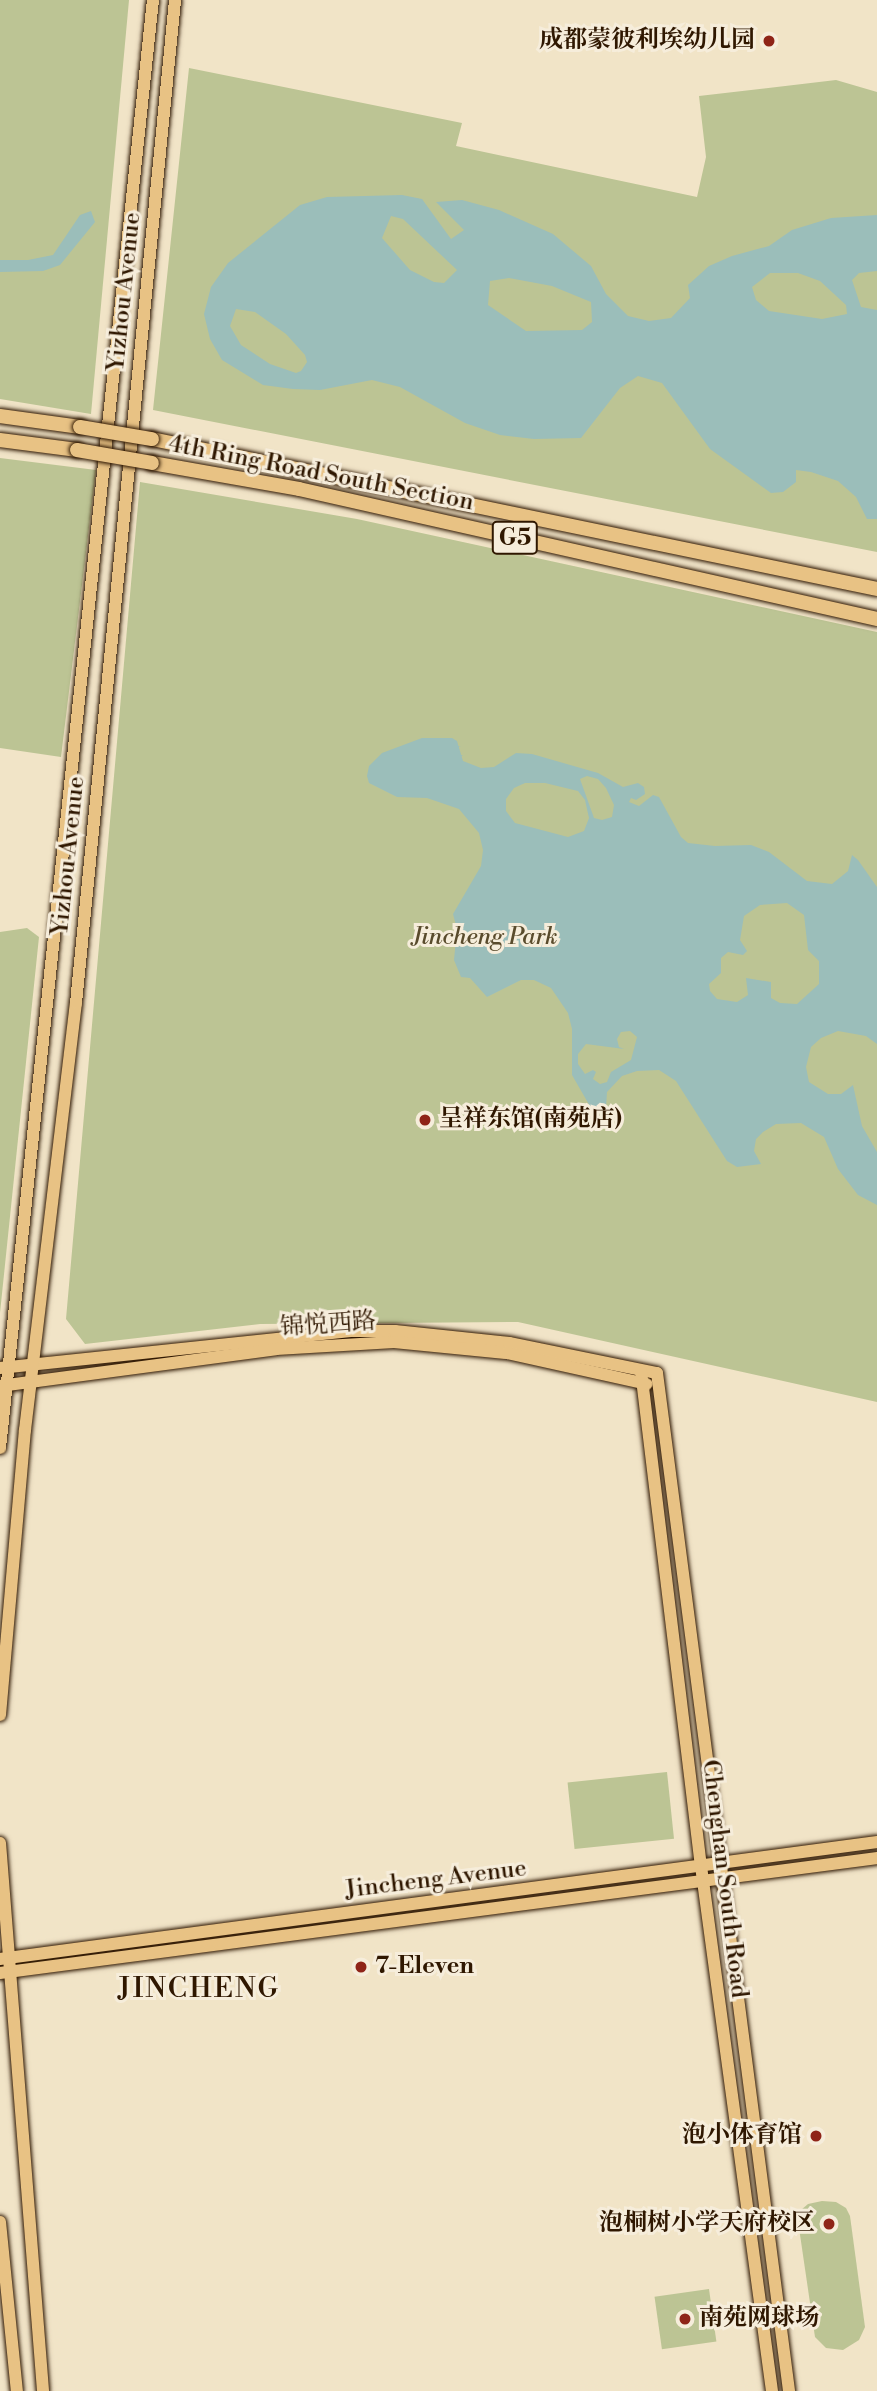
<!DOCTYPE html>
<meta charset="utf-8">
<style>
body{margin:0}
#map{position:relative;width:877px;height:2391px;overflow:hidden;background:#f1e4c7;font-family:"Libre Bodoni","Noto Serif SC",serif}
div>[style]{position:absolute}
.green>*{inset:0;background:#bcc494;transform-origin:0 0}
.water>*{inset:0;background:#9bbeba}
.roads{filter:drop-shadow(0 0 2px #2f1700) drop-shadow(0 0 2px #2f1700)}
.major>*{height:12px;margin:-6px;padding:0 6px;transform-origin:6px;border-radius:6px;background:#e8c284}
.highway>*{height:14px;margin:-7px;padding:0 7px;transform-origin:7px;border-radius:7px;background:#e8c284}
.bridges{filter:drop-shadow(0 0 2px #2f1700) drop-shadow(0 0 2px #2f1700)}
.highway-bridge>*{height:14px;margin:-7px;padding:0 7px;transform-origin:7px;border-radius:7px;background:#e8c284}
.dots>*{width:19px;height:19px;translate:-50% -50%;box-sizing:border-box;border:4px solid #f6eddb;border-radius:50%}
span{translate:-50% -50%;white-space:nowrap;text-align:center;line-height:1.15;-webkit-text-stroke:6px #f6eddb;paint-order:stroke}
.shield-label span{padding:2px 5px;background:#f6eddb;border:2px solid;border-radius:5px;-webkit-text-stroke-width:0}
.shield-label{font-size:23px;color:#2f1700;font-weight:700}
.poi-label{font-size:24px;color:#2f1700;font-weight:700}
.right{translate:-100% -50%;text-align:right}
.left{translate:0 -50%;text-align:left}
.street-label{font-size:24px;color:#2f1700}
.park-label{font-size:24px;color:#594b2c;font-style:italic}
.quarter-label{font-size:28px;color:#2f1700;letter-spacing:2px}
</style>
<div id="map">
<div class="green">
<i style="clip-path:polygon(0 0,129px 0,91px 414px,0 399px)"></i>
<i style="clip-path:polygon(189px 68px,462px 123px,456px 146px,697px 197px,706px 157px,699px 96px,836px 80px,877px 92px,877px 552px,153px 410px)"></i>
<i style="clip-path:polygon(0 458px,96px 470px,61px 757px,0 748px)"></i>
<i style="clip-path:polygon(140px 482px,357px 519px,877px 632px,877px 1402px,518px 1322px,260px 1324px,85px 1344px,66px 1319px)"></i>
<i style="clip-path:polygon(27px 928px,39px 937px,0 1313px,0 932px)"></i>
<i style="left:667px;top:1772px;width:67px;height:100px;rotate:84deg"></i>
<i style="clip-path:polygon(822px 2201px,836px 2202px,846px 2208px,850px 2216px,865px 2327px,859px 2340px,843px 2350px,826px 2348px,815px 2337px,798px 2221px,801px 2210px,808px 2204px)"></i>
<i style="left:709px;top:2289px;width:53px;height:55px;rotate:82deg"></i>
</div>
<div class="water">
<i style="clip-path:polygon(evenodd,402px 195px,422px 199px,451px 239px,464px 230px,436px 202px,462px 200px,499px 210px,553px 234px,591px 266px,606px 294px,628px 316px,649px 321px,671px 318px,690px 298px,688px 285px,709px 266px,732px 256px,769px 246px,792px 230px,831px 218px,877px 215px,877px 271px,859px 273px,852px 280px,861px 307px,877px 310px,877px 519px,867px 519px,856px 497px,838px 481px,811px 472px,796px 470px,796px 482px,783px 492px,771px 493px,710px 449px,662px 383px,638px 376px,620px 388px,581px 438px,534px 439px,500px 435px,465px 423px,400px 387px,372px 380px,320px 390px,293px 389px,263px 385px,222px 360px,210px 339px,204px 314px,211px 287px,228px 263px,300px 205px,327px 197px,402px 195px,391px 216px,403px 219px,457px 270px,444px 283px,434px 282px,410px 270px,382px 238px,391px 216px,402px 195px,770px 273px,798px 273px,820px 281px,846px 305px,847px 314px,822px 319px,769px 311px,756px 300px,752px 287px,770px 273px,402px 195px,509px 278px,552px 286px,591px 302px,592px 322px,582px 330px,526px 331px,488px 305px,490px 281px,509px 278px,402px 195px,236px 309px,255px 312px,286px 334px,305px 355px,307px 362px,301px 371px,296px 373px,270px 364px,241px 345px,230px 326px,236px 309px)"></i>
<i style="clip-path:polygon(91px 211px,95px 222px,60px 265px,43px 271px,0 272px,0 260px,28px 260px,53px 255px,80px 215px)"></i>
<i style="clip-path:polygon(evenodd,422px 738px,452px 738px,457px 741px,463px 761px,481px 768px,494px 767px,516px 753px,532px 754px,598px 773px,623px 787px,638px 783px,644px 787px,645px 794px,636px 800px,631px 798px,629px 802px,639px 806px,653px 795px,659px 797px,681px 837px,688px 843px,715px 846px,751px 845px,769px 852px,807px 881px,832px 884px,848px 871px,852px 855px,858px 860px,877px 887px,877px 1044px,866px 1036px,838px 1031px,821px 1038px,811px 1047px,806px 1067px,809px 1082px,828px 1094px,841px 1094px,853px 1085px,862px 1126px,877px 1152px,877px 1205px,858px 1195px,838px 1169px,824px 1137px,801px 1123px,776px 1124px,763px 1132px,756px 1139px,754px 1151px,761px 1164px,737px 1167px,727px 1161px,676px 1081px,659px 1070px,637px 1071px,622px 1076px,607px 1092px,606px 1108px,591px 1108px,572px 1075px,572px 1029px,568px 1013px,551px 988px,534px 980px,521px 980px,487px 997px,470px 978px,461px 977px,454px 960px,457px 929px,453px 914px,481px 866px,483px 850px,479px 833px,459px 809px,427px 798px,397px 797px,369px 783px,367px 776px,369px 766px,382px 753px,422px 738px,587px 776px,598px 779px,606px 788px,614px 805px,612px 817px,602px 820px,594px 818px,580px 779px,587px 776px,422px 738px,525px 783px,545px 783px,578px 791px,585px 800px,589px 818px,584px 831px,568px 837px,515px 823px,506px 811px,506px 799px,514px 788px,525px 783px,422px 738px,787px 903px,804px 915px,808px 950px,819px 961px,819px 984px,797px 1004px,780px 1003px,771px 998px,771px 982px,746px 978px,748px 995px,737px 1002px,717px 999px,710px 991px,709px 984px,721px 973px,721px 958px,728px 952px,743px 955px,747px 951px,740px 940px,744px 916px,760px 905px,787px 903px,422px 738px,630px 1031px,637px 1037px,631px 1060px,611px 1072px,607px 1082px,600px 1084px,593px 1079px,596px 1072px,593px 1070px,585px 1074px,578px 1064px,578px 1054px,586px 1044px,624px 1049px,619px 1047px,617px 1039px,621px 1032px,630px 1031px)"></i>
</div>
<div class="roads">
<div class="major">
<i style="left:0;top:1368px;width:355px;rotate:-6deg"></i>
<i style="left:353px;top:1331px;width:42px"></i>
<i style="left:395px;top:1331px;width:115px;rotate:6deg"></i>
<i style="left:509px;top:1343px;width:151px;rotate:11.5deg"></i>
<i style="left:657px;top:1373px;width:1027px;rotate:82.61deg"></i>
<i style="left:641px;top:1371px;width:499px;rotate:83.1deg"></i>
<i style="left:701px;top:1866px;width:530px;rotate:82.3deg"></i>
<i style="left:0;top:1386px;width:278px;rotate:-7.6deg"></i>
<i style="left:276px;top:1349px;width:118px;rotate:-3.4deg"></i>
<i style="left:394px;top:1342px;width:114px;rotate:5.6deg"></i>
<i style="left:507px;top:1353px;width:143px;rotate:12.5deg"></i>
<i style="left:0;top:1448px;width:1456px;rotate:-83.97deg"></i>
<i style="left:0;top:1715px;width:286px;rotate:-85deg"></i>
<i style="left:25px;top:1430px;width:430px;rotate:-83.2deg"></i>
<i style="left:76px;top:1003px;width:1008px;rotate:-84.36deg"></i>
<i style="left:0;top:1843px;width:550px;rotate:85.51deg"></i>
<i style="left:0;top:1959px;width:885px;rotate:-7.6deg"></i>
<i style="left:0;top:1973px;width:885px;rotate:-7.47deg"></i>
<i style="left:0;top:2222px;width:170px;rotate:84.3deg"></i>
</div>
<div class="highway">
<i style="left:0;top:416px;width:81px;rotate:7.8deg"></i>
<i style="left:152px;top:439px;width:740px;rotate:11.69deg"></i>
<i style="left:0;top:440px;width:78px;rotate:7.4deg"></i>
<i style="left:152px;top:463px;width:149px;rotate:10deg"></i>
<i style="left:299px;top:489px;width:592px;rotate:12.68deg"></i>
</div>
</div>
<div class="bridges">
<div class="highway-bridge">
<i style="left:80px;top:427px;width:73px;rotate:9.5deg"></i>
<i style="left:77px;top:450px;width:76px;rotate:9.8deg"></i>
</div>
</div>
<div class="dots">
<i style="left:769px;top:41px;background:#8f2418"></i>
<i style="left:425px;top:1120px;background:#8f2418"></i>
<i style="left:361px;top:1967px;background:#8f2418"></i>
<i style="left:816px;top:2136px;background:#8f2418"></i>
<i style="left:829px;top:2224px;background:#8f2418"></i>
<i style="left:685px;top:2319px;background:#8f2418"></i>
</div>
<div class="shield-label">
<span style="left:515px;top:538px">G5</span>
</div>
<div class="poi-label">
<span class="right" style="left:755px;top:41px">成都蒙彼利埃幼儿园</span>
<span class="left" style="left:439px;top:1120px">呈祥东馆(南苑店)</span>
<span class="left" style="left:375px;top:1967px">7-Eleven</span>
<span class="right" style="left:802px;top:2136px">泡小体育馆</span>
<span class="right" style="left:815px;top:2224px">泡桐树小学天府校区</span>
<span class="left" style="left:699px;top:2319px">南苑网球场</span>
</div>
<div class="street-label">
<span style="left:125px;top:292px;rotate:-84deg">Yizhou Avenue</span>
<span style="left:321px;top:474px;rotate:11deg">4th Ring Road South Section</span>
<span style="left:69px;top:856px;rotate:-84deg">Yizhou Avenue</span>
<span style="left:328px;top:1325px;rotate:-4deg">锦悦西路</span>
<span style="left:724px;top:1879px;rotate:83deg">Chenghan South Road</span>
<span style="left:436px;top:1880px;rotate:-7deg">Jincheng Avenue</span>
</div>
<div class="park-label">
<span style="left:485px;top:938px">Jincheng Park</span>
</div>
<div class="quarter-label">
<span style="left:199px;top:1989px">JINCHENG</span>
</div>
</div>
